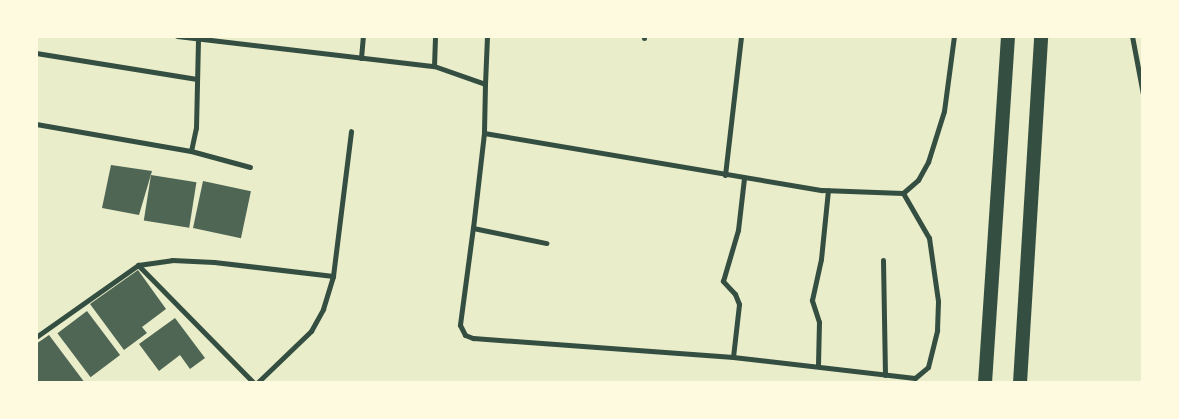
<!DOCTYPE html>
<style>
body{margin:0}
#map{position:relative;width:1179px;height:419px;overflow:hidden;background:#e9edc9;font-family:"DejaVu Sans",sans-serif}
div>[style]{position:absolute}
.building>*{inset:0;background:#4f6655;transform-origin:0 0}
.minor>*{height:5px;margin:-2.5px;padding:0 2.5px;transform-origin:2.5px;border-radius:2.5px;background:#344e41}
.motorway>*{height:14px;margin:-7px;padding:0 7px;transform-origin:7px;border-radius:7px;background:#344e41}
span{translate:-50% -50%;white-space:nowrap;text-align:center;line-height:1.15;-webkit-text-stroke:5px #fefae0;paint-order:stroke}
.frame{position:absolute;inset:0;border:38px solid #fefae0;pointer-events:none}
</style>
<div id="map">
<div class="building">
<i style="clip-path:polygon(111px 165px,152px 171px,139px 215px,102px 208px)"></i>
<i style="left:151px;top:175px;width:46px;height:46px;rotate:9deg"></i>
<i style="left:203px;top:181px;width:49px;height:48px;rotate:12deg"></i>
<i style="clip-path:polygon(138px 270px,166px 309px,142px 327px,147px 333px,124px 350px,90px 304px)"></i>
<i style="left:87px;top:311px;width:55px;height:37px;rotate:53deg"></i>
<i style="clip-path:polygon(175px 318px,205px 358px,190px 369px,180px 355px,159px 371px,139px 344px)"></i>
<i style="clip-path:polygon(49px 335px,85px 383px,36px 383px,36px 344px)"></i>
</div>
<div class="minor">
<i style="left:177px;top:36px;width:259px;rotate:6.7deg"></i>
<i style="left:434px;top:66px;width:54px;rotate:19.4deg"></i>
<i style="left:485px;top:84px;width:49px;rotate:91.2deg"></i>
<i style="left:484px;top:133px;width:96px;rotate:96.6deg"></i>
<i style="left:473px;top:228px;width:75px;rotate:11.6deg"></i>
<i style="left:1132px;top:36px;width:59px;rotate:79.3deg"></i>
<i style="left:644px;top:38px;width:2px;rotate:-90deg"></i>
<i style="left:36px;top:53px;width:163px;rotate:9.2deg"></i>
<i style="left:361px;top:58px;width:22px;rotate:-85deg"></i>
<i style="left:434px;top:66px;width:30px;rotate:-88deg"></i>
<i style="left:485px;top:84px;width:48px;rotate:-87.6deg"></i>
<i style="left:36px;top:124px;width:157px;rotate:9.9deg"></i>
<i style="left:191px;top:151px;width:61px;rotate:15.2deg"></i>
<i style="left:484px;top:133px;width:343px;rotate:9.6deg"></i>
<i style="left:822px;top:190px;width:81px;rotate:2.1deg"></i>
<i style="left:191px;top:151px;width:24px;rotate:-78deg"></i>
<i style="left:196px;top:128px;width:91px;rotate:-88.7deg"></i>
<i style="left:725px;top:175px;width:140px;rotate:-83.4deg"></i>
<i style="left:903px;top:193px;width:20px;rotate:-41deg"></i>
<i style="left:918px;top:180px;width:21px;rotate:-61deg"></i>
<i style="left:928px;top:162px;width:53px;rotate:-72.6deg"></i>
<i style="left:944px;top:111px;width:76px;rotate:-82.4deg"></i>
<i style="left:473px;top:227px;width:99px;rotate:97.6deg"></i>
<i style="left:460px;top:325px;width:11px;rotate:63deg"></i>
<i style="left:465px;top:335px;width:9px;rotate:21deg"></i>
<i style="left:473px;top:338px;width:261px;rotate:4.2deg"></i>
<i style="left:733px;top:357px;width:183px;rotate:6.6deg"></i>
<i style="left:915px;top:378px;width:17px;rotate:-40deg"></i>
<i style="left:928px;top:367px;width:38px;rotate:-76deg"></i>
<i style="left:937px;top:330px;width:29px;rotate:-88deg"></i>
<i style="left:938px;top:301px;width:64px;rotate:-98.1deg"></i>
<i style="left:929px;top:238px;width:52px;rotate:-120deg"></i>
<i style="left:883px;top:260px;width:115px;rotate:89deg"></i>
<i style="left:138px;top:265px;width:165px;rotate:45.5deg"></i>
<i style="left:36px;top:337px;width:125px;rotate:-35.2deg"></i>
<i style="left:138px;top:265px;width:34px;rotate:-8deg"></i>
<i style="left:172px;top:260px;width:42px;rotate:2.7deg"></i>
<i style="left:214px;top:262px;width:120px;rotate:6.7deg"></i>
<i style="left:733px;top:357px;width:53px;rotate:-83.5deg"></i>
<i style="left:739px;top:304px;width:11px;rotate:-112deg"></i>
<i style="left:735px;top:294px;width:18px;rotate:-133deg"></i>
<i style="left:723px;top:281px;width:53px;rotate:-73.6deg"></i>
<i style="left:738px;top:230px;width:52px;rotate:-83.4deg"></i>
<i style="left:818px;top:365px;width:43px;rotate:-88.7deg"></i>
<i style="left:819px;top:322px;width:23px;rotate:-108deg"></i>
<i style="left:812px;top:300px;width:42px;rotate:-77.6deg"></i>
<i style="left:821px;top:259px;width:69px;rotate:-84.2deg"></i>
<i style="left:257px;top:383px;width:75px;rotate:-43.9deg"></i>
<i style="left:311px;top:331px;width:25px;rotate:-61deg"></i>
<i style="left:323px;top:309px;width:34px;rotate:-73deg"></i>
<i style="left:333px;top:276px;width:146px;rotate:-82.9deg"></i>
</div>
<div class="motorway">
<i style="left:985px;top:383px;width:348px;rotate:-86.2deg"></i>
<i style="left:1020px;top:383px;width:348px;rotate:-86.5deg"></i>
</div>
<div class="frame"></div>
</div>
